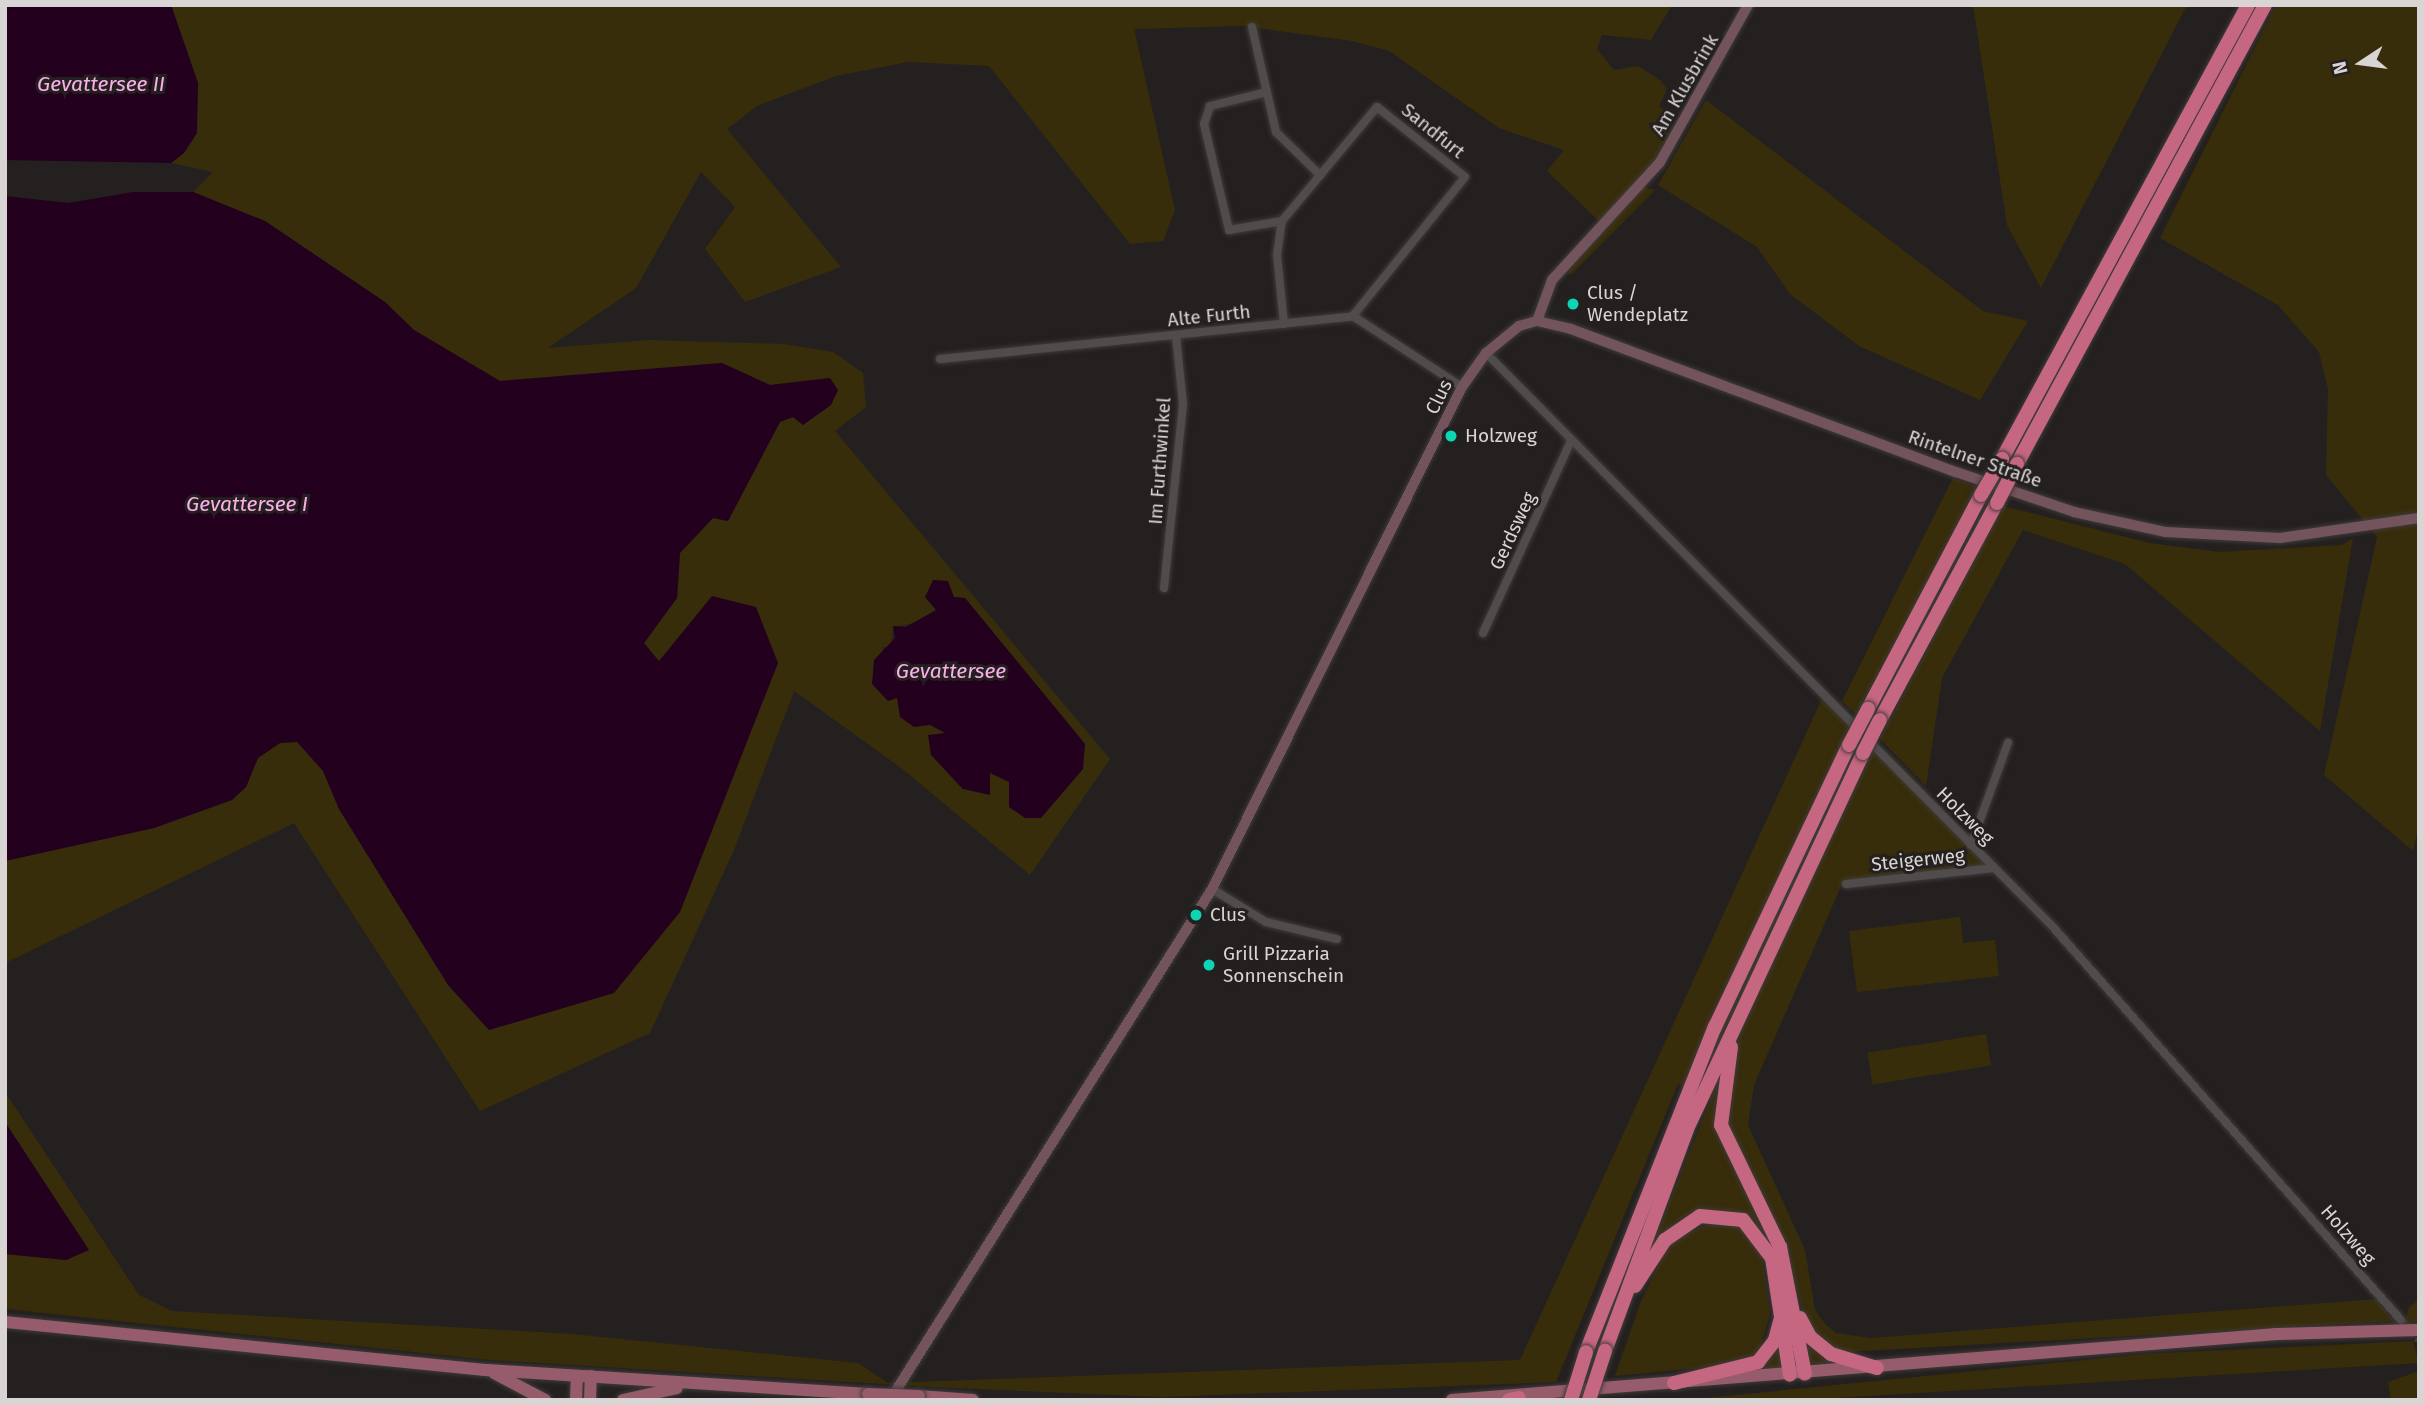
<!DOCTYPE html>
<meta charset="utf-8">
<style>
body{margin:0}
#map{position:relative;width:2424px;height:1405px;overflow:hidden;background:#24201f;font-family:"Fira Sans",sans-serif}
div>[style]{position:absolute}
.green>*{inset:0;background:#382d0a;transform-origin:0 0}
.water>*{inset:0;background:#23001e}
.street-tunnel>*{height:8px;margin-top:-4px;transform-origin:0;background:repeating-linear-gradient(90deg,#3f3b3a 0 8px,transparent 0 12px)}
.roads{filter:drop-shadow(0 0 2px #3e3b3a) drop-shadow(0 0 2px #3e3b3a)}
.street>*{height:8px;margin:-4px;padding:0 4px;transform-origin:4px;border-radius:4px;background:#514c4c}
.secondary>*{height:10px;margin:-5px;padding:0 5px;transform-origin:5px;border-radius:5px;background:#74545c}
.primary>*{height:12px;margin:-6px;padding:0 6px;transform-origin:6px;border-radius:6px;background:#975c6c}
.highway>*{height:14px;margin:-7px;padding:0 7px;transform-origin:7px;border-radius:7px;background:#c66781}
.bridges{filter:drop-shadow(0 0 2px #3e3b3a) drop-shadow(0 0 2px #3e3b3a)}
.primary-bridge>*{height:12px;margin:-6px;padding:0 6px;transform-origin:6px;border-radius:6px;background:#975c6c}
.highway-bridge>*{height:14px;margin:-7px;padding:0 7px;transform-origin:7px;border-radius:7px;background:#c66781}
.dots>*{width:19px;height:19px;translate:-50% -50%;box-sizing:border-box;border:4px solid #24201f;border-radius:50%}
span{translate:-50% -50%;white-space:nowrap;text-align:center;line-height:1.15;-webkit-text-stroke:6px #24201f;paint-order:stroke}
.street-label{font-size:19px;color:#d8d5d4}
.poi-label{font-size:19px;color:#d8d5d4}
.left{translate:0 -50%;text-align:left}
.water-label{font-size:21px;color:#fcaeeb;font-style:italic}
.frame{position:absolute;inset:0;border:7px solid #d8d5d4;pointer-events:none}
.north{position:absolute;left:2326px;top:28px;width:70px;height:70px;-webkit-text-stroke:5px #24201f;paint-order:stroke;rotate:257deg;font-size:19px;font-weight:700;line-height:28px;text-align:center;color:#d8d5d4}
.north::after{content:'';display:block;margin:auto;width:24px;height:32px;background:#d8d5d4;clip-path:polygon(50% 0,100% 100%,50% 72%,0 100%)}
</style>
<div id="map">
<div class="green">
<i style="clip-path:polygon(evenodd,171px 5px,1672px 5px,1651px 40px,1602px 35px,1597px 49px,1614px 70px,1638px 66px,1660px 80px,1667px 89px,1659px 107px,1677px 118px,1641px 186px,1655px 190px,1571px 275px,1561px 268px,1602px 224px,1547px 171px,1564px 150px,1499px 128px,1389px 51px,1352px 41px,1243px 26px,1134px 29px,1175px 210px,1163px 241px,1130px 244px,989px 66px,908px 62px,836px 76px,757px 106px,727px 129px,841px 267px,745px 302px,705px 249px,735px 207px,701px 172px,636px 288px,548px 348px,649px 340px,783px 344px,833px 352px,863px 373px,866px 407px,835px 431px,1110px 759px,1030px 875px,900px 767px,794px 691px,734px 850px,650px 1033px,480px 1111px,294px 823px,5px 963px,5px 861px,154px 828px,232px 800px,246px 787px,258px 758px,280px 743px,298px 742px,323px 771px,339px 809px,448px 985px,489px 1030px,614px 993px,678px 641px,659px 662px,644px 643px,677px 598px,680px 553px,713px 518px,728px 521px,780px 422px,793px 417px,803px 425px,809px 420px,830px 378px,770px 385px,722px 363px,500px 381px,414px 330px,385px 302px,265px 221px,193px 192px,213px 172px,171px 163px,184px 153px,197px 114px,198px 83px,171px 5px,954px 597px,965px 598px,1085px 744px,1009px 807px,1009px 782px,989px 772px,990px 781px,962px 789px,931px 754px,946px 734px,897px 697px,882px 647px,891px 648px,893px 627px,919px 622px,954px 597px)"></i>
<i style="clip-path:polygon(1973px 5px,2187px 5px,2041px 288px,2007px 225px)"></i>
<i style="clip-path:polygon(2276px 5px,2419px 5px,2419px 824px,2413px 851px,2324px 775px,2377px 537px,2326px 475px,2328px 389px,2319px 352px,2278px 305px,2160px 238px)"></i>
<i style="clip-path:polygon(1706px 100px,1983px 311px,2028px 321px,1980px 400px,1859px 346px,1790px 294px,1757px 247px,1658px 185px)"></i>
<i style="clip-path:polygon(1953px 478px,1977px 487px,1856px 715px,1842px 701px)"></i>
<i style="clip-path:polygon(2003px 506px,2150px 543px,2219px 552px,2342px 545px,2353px 538px,2320px 731px,2125px 564px,2023px 530px,1942px 678px,1926px 786px,1880px 739px)"></i>
<i style="clip-path:polygon(1825px 692px,1994px 867px,1842px 884px,1754px 1085px,1748px 1125px,1805px 1250px,1815px 1310px,1825px 1324px,1836px 1333px,1871px 1338px,2376px 1299px,2394px 1321px,1844px 1352px,1827px 1345px,1806px 1322px,1780px 1230px,1769px 1236px,1735px 1213px,1701px 1211px,1677px 1222px,1651px 1248px,1711px 1099px,1678px 1084px,1556px 1382px,1163px 1397px,932px 1387px,490px 1360px,5px 1309px,5px 1254px,66px 1260px,88px 1250px,5px 1122px,5px 1092px,139px 1295px,172px 1311px,572px 1334px,858px 1363px,888px 1383px,1520px 1360px)"></i>
<i style="clip-path:polygon(1960px 917px,1963px 943px,1995px 940px,1999px 976px,1857px 992px,1849px 931px)"></i>
<i style="left:1986px;top:1034px;width:32px;height:120px;rotate:81deg"></i>
<i style="clip-path:polygon(1713px 1221px,1740px 1228px,1761px 1248px,1770px 1314px,1759px 1352px,1740px 1364px,1615px 1376px,1641px 1301px,1670px 1242px)"></i>
<i style="clip-path:polygon(2419px 1300px,2419px 1322px,2405px 1321px,2409px 1307px)"></i>
<i style="clip-path:polygon(1780px 1337px,1783px 1367px,1754px 1371px)"></i>
<i style="clip-path:polygon(1804px 1337px,1842px 1363px,1809px 1367px)"></i>
<i style="clip-path:polygon(2413px 1341px,2419px 1363px,1801px 1400px,1687px 1400px,2144px 1354px)"></i>
<i style="clip-path:polygon(2419px 1371px,2419px 1400px,2391px 1400px,2388px 1382px)"></i>
</div>
<div class="water">
<i style="clip-path:polygon(5px 5px,171px 5px,198px 83px,197px 133px,184px 153px,171px 163px,5px 160px)"></i>
<i style="clip-path:polygon(133px 192px,193px 192px,265px 221px,385px 302px,414px 330px,500px 381px,722px 363px,770px 385px,830px 378px,838px 390px,831px 405px,803px 425px,793px 417px,780px 422px,728px 521px,713px 518px,680px 553px,677px 598px,644px 643px,659px 661px,712px 596px,756px 607px,778px 663px,680px 912px,614px 993px,489px 1030px,448px 985px,339px 809px,323px 771px,297px 742px,280px 743px,258px 758px,246px 787px,232px 800px,154px 828px,5px 861px,5px 196px,68px 203px)"></i>
<i style="clip-path:polygon(933px 580px,948px 581px,954px 597px,965px 598px,1085px 744px,1083px 769px,1041px 818px,1025px 818px,1009px 807px,1009px 782px,990px 773px,990px 795px,963px 789px,931px 755px,928px 735px,945px 733px,930px 725px,914px 727px,900px 717px,897px 698px,888px 701px,872px 684px,874px 660px,895px 638px,893px 626px,906px 627px,936px 610px,925px 597px)"></i>
<i style="clip-path:polygon(5px 1122px,89px 1250px,66px 1260px,5px 1254px)"></i>
</div>
<div class="street-tunnel">
<i style="left:2401px;top:1320px;width:27px;rotate:48deg"></i>
</div>
<div class="roads">
<div class="street">
<i style="left:1252px;top:27px;width:108px;rotate:77.1deg"></i>
<i style="left:1276px;top:132px;width:62px;rotate:44.3deg"></i>
<i style="left:1267px;top:92px;width:59px;rotate:166.2deg"></i>
<i style="left:1210px;top:106px;width:19px;rotate:108deg"></i>
<i style="left:1204px;top:124px;width:109px;rotate:76.7deg"></i>
<i style="left:1229px;top:230px;width:54px;rotate:-9.6deg"></i>
<i style="left:1284px;top:324px;width:69px;rotate:-95.8deg"></i>
<i style="left:1277px;top:255px;width:34px;rotate:-82deg"></i>
<i style="left:1282px;top:221px;width:148px;rotate:-50.2deg"></i>
<i style="left:1377px;top:107px;width:112px;rotate:38.5deg"></i>
<i style="left:1465px;top:177px;width:179px;rotate:128.9deg"></i>
<i style="left:1486px;top:353px;width:529px;rotate:45.31deg"></i>
<i style="left:940px;top:359px;width:415px;rotate:-5.9deg"></i>
<i style="left:1353px;top:316px;width:130px;rotate:33.1deg"></i>
<i style="left:1164px;top:588px;width:185px;rotate:-84.1deg"></i>
<i style="left:1183px;top:404px;width:68px;rotate:-95.9deg"></i>
<i style="left:1483px;top:633px;width:211px;rotate:-65.4deg"></i>
<i style="left:1869px;top:741px;width:260px;rotate:45.3deg"></i>
<i style="left:2052px;top:926px;width:526px;rotate:48.47deg"></i>
<i style="left:1971px;top:845px;width:109px;rotate:-70.1deg"></i>
<i style="left:1846px;top:884px;width:149px;rotate:-6.2deg"></i>
<i style="left:1212px;top:889px;width:63px;rotate:31.4deg"></i>
<i style="left:1266px;top:922px;width:73px;rotate:13.5deg"></i>
</div>
<div class="secondary">
<i style="left:1537px;top:321px;width:44px;rotate:-69.9deg"></i>
<i style="left:1552px;top:280px;width:160px;rotate:-47.5deg"></i>
<i style="left:1660px;top:162px;width:180px;rotate:-60.7deg"></i>
<i style="left:890px;top:1400px;width:604px;rotate:-57.78deg"></i>
<i style="left:1212px;top:889px;width:561px;rotate:-63.53deg"></i>
<i style="left:1462px;top:387px;width:42px;rotate:-54.8deg"></i>
<i style="left:1486px;top:353px;width:43px;rotate:-39.3deg"></i>
<i style="left:1519px;top:326px;width:19px;rotate:-16deg"></i>
<i style="left:1537px;top:321px;width:35px;rotate:13deg"></i>
<i style="left:1571px;top:329px;width:411px;rotate:20.4deg"></i>
<i style="left:1956px;top:472px;width:125px;rotate:18.7deg"></i>
<i style="left:2074px;top:512px;width:94px;rotate:12.3deg"></i>
<i style="left:2166px;top:532px;width:114px;rotate:3deg"></i>
<i style="left:2280px;top:538px;width:140px;rotate:-8.2deg"></i>
</div>
<div class="primary">
<i style="left:5px;top:1322px;width:484px;rotate:5.7deg"></i>
<i style="left:487px;top:1370px;width:382px;rotate:3.6deg"></i>
<i style="left:494px;top:1373px;width:58px;rotate:27.9deg"></i>
<i style="left:919px;top:1396px;width:54px;rotate:4.2deg"></i>
<i style="left:576px;top:1400px;width:24px;rotate:-88deg"></i>
<i style="left:590px;top:1400px;width:24px;rotate:-88deg"></i>
<i style="left:623px;top:1400px;width:55px;rotate:-12.5deg"></i>
<i style="left:1452px;top:1400px;width:827px;rotate:-4.58deg"></i>
<i style="left:2276px;top:1334px;width:143px;rotate:-1.6deg"></i>
</div>
<div class="highway">
<i style="left:2002px;top:459px;width:516px;rotate:-61.55deg"></i>
<i style="left:2017px;top:464px;width:522px;rotate:-61.62deg"></i>
<i style="left:1868px;top:709px;width:242px;rotate:-62.2deg"></i>
<i style="left:1880px;top:720px;width:247px;rotate:-61.7deg"></i>
<i style="left:1731px;top:1047px;width:79px;rotate:97.3deg"></i>
<i style="left:1721px;top:1125px;width:136px;rotate:64.2deg"></i>
<i style="left:1780px;top:1247px;width:129px;rotate:78.9deg"></i>
<i style="left:1635px;top:1286px;width:55px;rotate:-56.9deg"></i>
<i style="left:1665px;top:1240px;width:42px;rotate:-34.4deg"></i>
<i style="left:1700px;top:1216px;width:43px;rotate:5.3deg"></i>
<i style="left:1743px;top:1220px;width:48px;rotate:52.7deg"></i>
<i style="left:1772px;top:1258px;width:118px;rotate:81.3deg"></i>
<i style="left:1800px;top:1318px;width:21px;rotate:62deg"></i>
<i style="left:1810px;top:1337px;width:27px;rotate:39deg"></i>
<i style="left:1831px;top:1354px;width:48px;rotate:16.9deg"></i>
<i style="left:1605px;top:1351px;width:237px;rotate:-69.7deg"></i>
<i style="left:1687px;top:1129px;width:415px;rotate:-64.9deg"></i>
<i style="left:1586px;top:1352px;width:350px;rotate:-68.4deg"></i>
<i style="left:1715px;top:1027px;width:312px;rotate:-64.6deg"></i>
<i style="left:1674px;top:1383px;width:87px;rotate:-14deg"></i>
<i style="left:1758px;top:1362px;width:28px;rotate:-52deg"></i>
<i style="left:1775px;top:1340px;width:20px;rotate:-75deg"></i>
<i style="left:1509px;top:1400px;width:10px;rotate:-11deg"></i>
</div>
</div>
<div class="bridges">
<div class="primary-bridge">
<i style="left:868px;top:1394px;width:51px;rotate:2.2deg"></i>
</div>
<div class="highway-bridge">
<i style="left:1981px;top:495px;width:42px;rotate:-59.7deg"></i>
<i style="left:1997px;top:503px;width:44px;rotate:-62.9deg"></i>
<i style="left:1849px;top:745px;width:41px;rotate:-62.2deg"></i>
<i style="left:1863px;top:753px;width:37px;rotate:-63deg"></i>
<i style="left:1571px;top:1400px;width:50px;rotate:-72.6deg"></i>
<i style="left:1589px;top:1400px;width:52px;rotate:-71.9deg"></i>
</div>
</div>
<div class="dots">
<i style="left:1573px;top:304px;background:#0bd5b5"></i>
<i style="left:1451px;top:436px;background:#0bd5b5"></i>
<i style="left:1196px;top:915px;background:#0bd5b5"></i>
<i style="left:1209px;top:965px;background:#0bd5b5"></i>
</div>
<div class="street-label">
<span style="left:1685px;top:85px;rotate:-60deg">Am Klusbrink</span>
<span style="left:1433px;top:131px;rotate:39deg">Sandfurt</span>
<span style="left:1209px;top:316px;rotate:-6deg">Alte Furth</span>
<span style="left:1439px;top:397px;rotate:-64deg">Clus</span>
<span style="left:1975px;top:459px;rotate:19deg">Rintelner Straße</span>
<span style="left:1160px;top:461px;rotate:-86deg">Im Furthwinkel</span>
<span style="left:1513px;top:531px;rotate:-65deg">Gerdsweg</span>
<span style="left:1965px;top:816px;rotate:45deg">Holzweg</span>
<span style="left:1918px;top:860px;rotate:-6deg">Steigerweg</span>
<span style="left:2348px;top:1235px;rotate:49deg">Holzweg</span>
</div>
<div class="poi-label">
<span class="left" style="left:1587px;top:304px">Clus /<br>Wendeplatz</span>
<span class="left" style="left:1465px;top:436px">Holzweg</span>
<span class="left" style="left:1210px;top:915px">Clus</span>
<span class="left" style="left:1223px;top:965px">Grill Pizzaria<br>Sonnenschein</span>
</div>
<div class="water-label">
<span style="left:101px;top:84px">Gevattersee II</span>
<span style="left:247px;top:504px">Gevattersee I</span>
<span style="left:951px;top:671px">Gevattersee</span>
</div>
<div class="frame"></div>
<div class="north">N</div>
</div>
